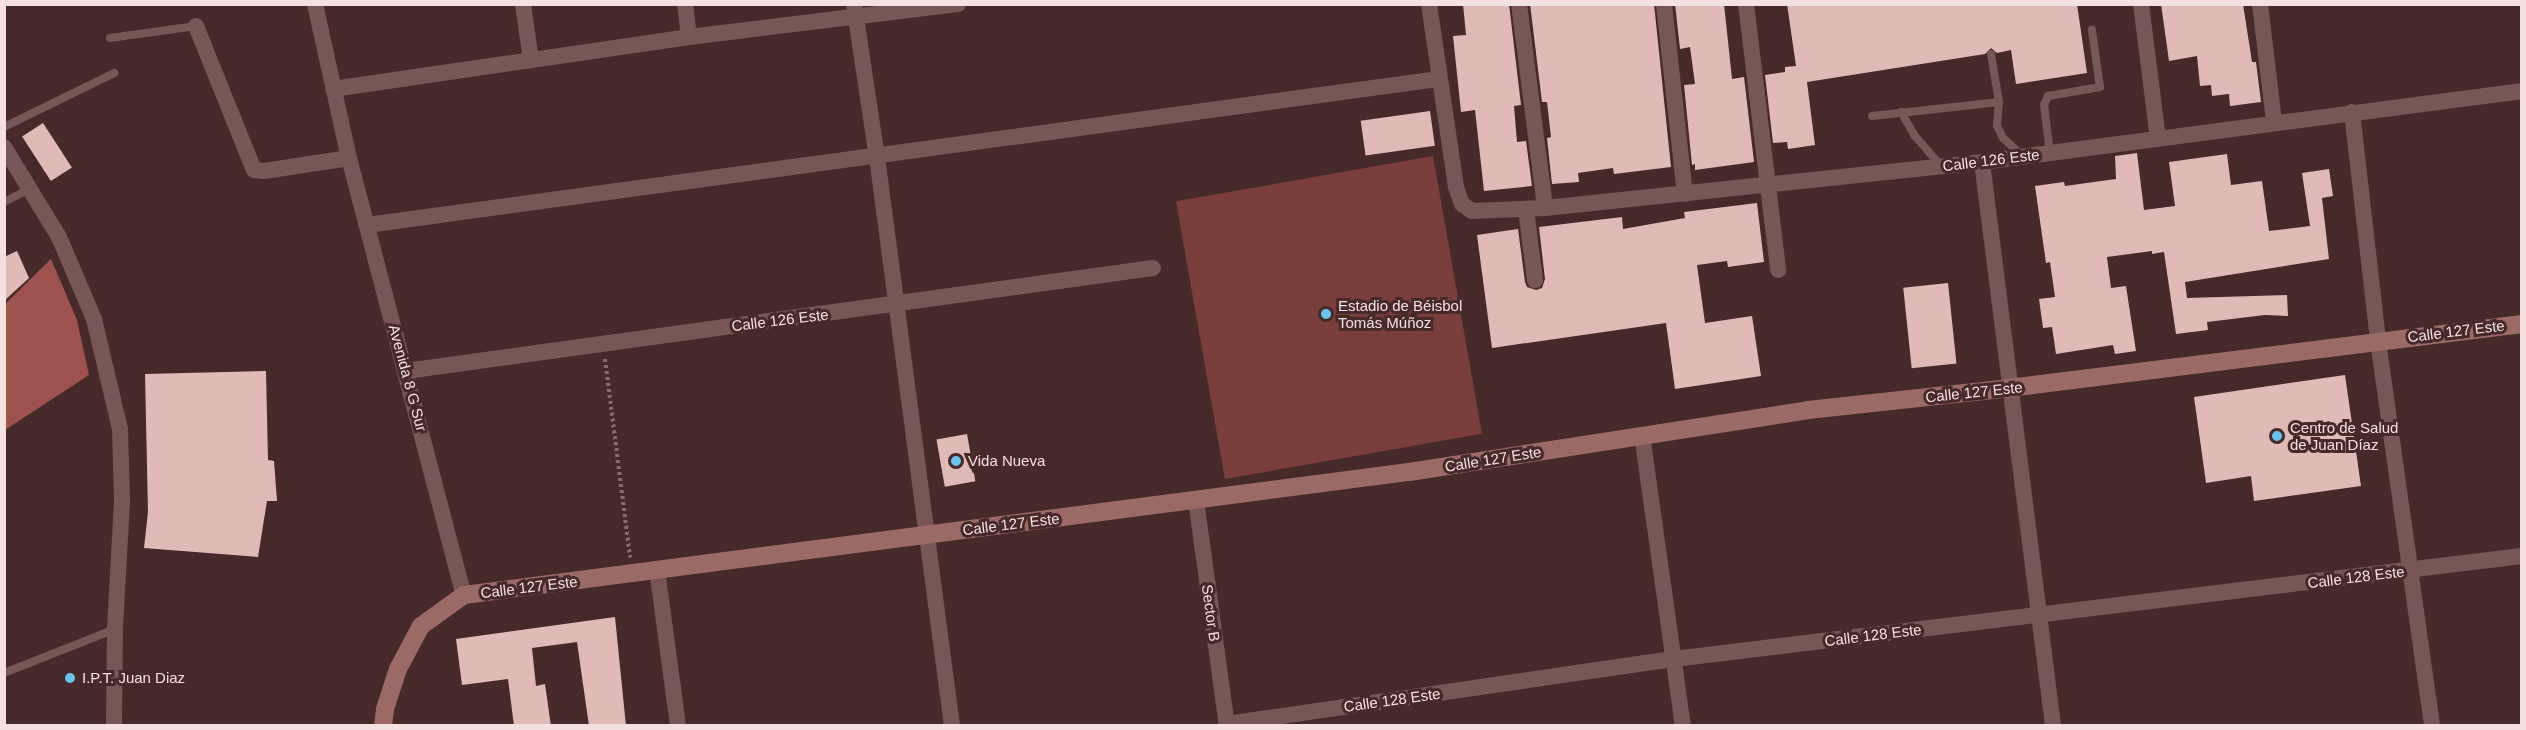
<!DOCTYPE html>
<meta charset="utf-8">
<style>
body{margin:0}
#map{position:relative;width:2526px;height:730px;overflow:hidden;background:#462a29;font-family:Helvetica,sans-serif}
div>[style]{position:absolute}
.green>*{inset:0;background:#793d3c;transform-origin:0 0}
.forest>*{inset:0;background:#9d5250}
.building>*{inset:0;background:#dfbab7;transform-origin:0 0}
.path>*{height:4px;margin-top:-2px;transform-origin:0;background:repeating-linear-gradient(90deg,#866d6c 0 3px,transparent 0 6px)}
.lane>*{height:8px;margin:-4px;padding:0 4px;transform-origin:4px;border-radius:4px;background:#775755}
.street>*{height:16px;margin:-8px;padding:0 8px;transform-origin:8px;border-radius:8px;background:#775755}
.secondary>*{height:18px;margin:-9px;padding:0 9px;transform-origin:9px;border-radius:9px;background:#9b6a67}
.dots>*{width:16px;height:16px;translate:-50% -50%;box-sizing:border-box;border:3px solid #462a29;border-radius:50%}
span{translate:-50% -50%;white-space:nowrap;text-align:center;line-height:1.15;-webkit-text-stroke:6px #462a29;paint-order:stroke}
.street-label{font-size:15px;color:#f4e1e0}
.poi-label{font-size:15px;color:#f4e1e0}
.left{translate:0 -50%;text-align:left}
.frame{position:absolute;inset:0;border:6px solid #f4e1e0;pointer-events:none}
</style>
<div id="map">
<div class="green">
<i style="left:1433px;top:156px;width:282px;height:261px;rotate:80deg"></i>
</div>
<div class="forest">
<i style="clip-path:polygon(51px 259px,77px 320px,89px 375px,5px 430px,5px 304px)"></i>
</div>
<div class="building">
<i style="clip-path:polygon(1463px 4px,1509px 4px,1521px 105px,1514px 106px,1517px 142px,1526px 141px,1532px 186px,1484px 191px,1475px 110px,1461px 112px,1453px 36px,1466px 35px)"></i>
<i style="clip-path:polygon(1530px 4px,1654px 4px,1671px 167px,1614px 174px,1613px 168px,1578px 173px,1579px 182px,1552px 184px,1547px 138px,1551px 137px,1547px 102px,1542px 102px)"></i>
<i style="clip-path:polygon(1675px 4px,1724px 4px,1732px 79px,1744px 77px,1754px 162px,1695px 170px,1695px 164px,1692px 165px,1684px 85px,1695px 84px,1690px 47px,1680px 49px)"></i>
<i style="clip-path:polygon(1787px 4px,2077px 4px,2087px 73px,2016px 84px,2011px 50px,1997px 53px,1991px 48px,1985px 54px,1807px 82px,1815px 145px,1788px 149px,1787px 142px,1773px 143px,1765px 75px,1785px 72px,1785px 67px,1796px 66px)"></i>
<i style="clip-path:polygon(2161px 4px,2243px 4px,2252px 62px,2256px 62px,2261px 102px,2230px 106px,2229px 94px,2212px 96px,2211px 85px,2200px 86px,2197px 56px,2169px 61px)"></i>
<i style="left:1430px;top:111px;width:35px;height:70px;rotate:82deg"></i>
<i style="left:43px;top:123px;width:53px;height:25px;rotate:57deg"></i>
<i style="clip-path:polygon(2137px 153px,2144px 210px,2175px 206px,2169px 162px,2227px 154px,2231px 185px,2262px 181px,2269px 231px,2310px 226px,2302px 173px,2329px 169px,2333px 196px,2322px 198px,2329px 259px,2185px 282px,2187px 298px,2287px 295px,2288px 316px,2265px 315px,2207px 322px,2208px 330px,2176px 334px,2164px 252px,2152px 254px,2152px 251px,2107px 257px,2111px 288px,2126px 286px,2136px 351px,2115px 354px,2113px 345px,2056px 354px,2052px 327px,2043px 328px,2039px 299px,2055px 297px,2050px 262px,2046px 263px,2035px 186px,2064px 182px,2065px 186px,2116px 179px,2115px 156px)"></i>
<i style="clip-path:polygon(1757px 203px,1764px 262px,1728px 267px,1727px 261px,1697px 265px,1705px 323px,1752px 316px,1761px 376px,1675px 389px,1666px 323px,1492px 348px,1477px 235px,1518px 229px,1525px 282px,1527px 287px,1536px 290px,1542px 288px,1545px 279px,1539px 227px,1622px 217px,1623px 229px,1685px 218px,1684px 212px)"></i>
<i style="clip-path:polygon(17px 251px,29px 278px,4px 301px,4px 257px)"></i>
<i style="left:1948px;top:283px;width:81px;height:45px;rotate:84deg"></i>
<i style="clip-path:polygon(266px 371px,268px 460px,274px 461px,277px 501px,267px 501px,258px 557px,144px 548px,148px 512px,145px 374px)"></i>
<i style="clip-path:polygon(2345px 375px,2361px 486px,2254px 501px,2251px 476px,2206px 483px,2194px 397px)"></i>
<i style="left:967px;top:434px;width:48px;height:31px;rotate:80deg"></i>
<i style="clip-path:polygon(615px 617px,626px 726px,589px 726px,577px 642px,532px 648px,536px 686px,545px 684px,551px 726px,514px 726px,508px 679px,462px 685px,456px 639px)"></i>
</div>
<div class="path">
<i style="left:605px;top:359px;width:200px;rotate:82.8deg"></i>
</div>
<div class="lane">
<i style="left:110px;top:38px;width:87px;rotate:-7.9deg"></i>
<i style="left:1991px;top:54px;width:49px;rotate:80.5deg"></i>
<i style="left:1999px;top:102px;width:24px;rotate:95deg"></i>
<i style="left:1997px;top:126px;width:13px;rotate:63deg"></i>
<i style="left:2003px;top:138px;width:27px;rotate:42deg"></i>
<i style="left:1901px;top:112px;width:28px;rotate:60deg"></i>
<i style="left:1915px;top:136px;width:40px;rotate:49deg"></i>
<i style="left:1872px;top:116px;width:128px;rotate:-6.3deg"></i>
<i style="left:4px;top:127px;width:123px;rotate:-26.1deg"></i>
<i style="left:2050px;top:153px;width:48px;rotate:-97.1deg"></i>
<i style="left:2044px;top:105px;width:10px;rotate:-66deg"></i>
<i style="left:2048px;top:96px;width:53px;rotate:-9.8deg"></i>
<i style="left:2100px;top:87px;width:58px;rotate:-98deg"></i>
<i style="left:4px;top:202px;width:30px;rotate:-27deg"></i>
<i style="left:4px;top:673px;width:119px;rotate:-21.6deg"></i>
</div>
<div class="street">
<i style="left:315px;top:4px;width:158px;rotate:77.6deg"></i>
<i style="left:349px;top:158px;width:452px;rotate:75.3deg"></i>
<i style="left:523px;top:4px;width:57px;rotate:81.9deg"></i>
<i style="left:685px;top:4px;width:33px;rotate:83deg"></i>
<i style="left:854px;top:4px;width:155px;rotate:81.5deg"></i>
<i style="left:877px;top:157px;width:574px;rotate:82.49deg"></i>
<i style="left:1429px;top:4px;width:185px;rotate:81.6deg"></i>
<i style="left:1456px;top:187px;width:18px;rotate:71deg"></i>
<i style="left:1462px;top:204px;width:12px;rotate:35deg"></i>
<i style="left:1472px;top:211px;width:73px;rotate:-2.4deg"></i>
<i style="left:1545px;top:208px;width:439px;rotate:-6deg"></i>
<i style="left:1982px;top:162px;width:545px;rotate:-7.49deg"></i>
<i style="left:1519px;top:4px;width:206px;rotate:82.7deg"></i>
<i style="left:1664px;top:4px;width:191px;rotate:83.7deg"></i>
<i style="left:1746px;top:4px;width:268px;rotate:83.1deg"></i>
<i style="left:2141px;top:4px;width:135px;rotate:82.8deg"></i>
<i style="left:2260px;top:4px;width:119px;rotate:83.2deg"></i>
<i style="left:196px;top:26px;width:155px;rotate:68.1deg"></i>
<i style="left:254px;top:170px;width:10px;rotate:6deg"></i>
<i style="left:264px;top:171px;width:86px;rotate:-8.7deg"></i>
<i style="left:333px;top:89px;width:360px;rotate:-8.3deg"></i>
<i style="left:689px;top:37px;width:271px;rotate:-7deg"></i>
<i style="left:2352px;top:112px;width:230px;rotate:83.5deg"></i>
<i style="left:2378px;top:341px;width:389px;rotate:82deg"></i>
<i style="left:4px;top:147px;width:105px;rotate:58.6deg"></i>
<i style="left:59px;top:237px;width:89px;rotate:66.9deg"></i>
<i style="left:94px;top:319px;width:113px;rotate:76.7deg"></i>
<i style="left:120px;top:429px;width:73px;rotate:88.4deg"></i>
<i style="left:122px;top:502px;width:127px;rotate:93.2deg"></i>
<i style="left:115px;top:629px;width:97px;rotate:90.6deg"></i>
<i style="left:1982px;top:162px;width:568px;rotate:82.82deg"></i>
<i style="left:1526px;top:209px;width:72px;rotate:82.8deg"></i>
<i style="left:367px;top:225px;width:1082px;rotate:-7.76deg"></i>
<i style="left:406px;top:371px;width:754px;rotate:-7.85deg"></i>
<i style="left:1642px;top:435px;width:294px;rotate:82deg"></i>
<i style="left:1196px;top:500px;width:228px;rotate:82.2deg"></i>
<i style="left:657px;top:570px;width:157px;rotate:82.3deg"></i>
<i style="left:1227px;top:724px;width:452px;rotate:-8.3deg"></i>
<i style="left:1674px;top:659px;width:854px;rotate:-6.93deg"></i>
</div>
<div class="secondary">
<i style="left:383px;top:726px;width:17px;rotate:-83deg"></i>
<i style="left:385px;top:709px;width:42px;rotate:-72deg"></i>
<i style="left:398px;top:669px;width:49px;rotate:-61.9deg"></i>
<i style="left:421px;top:626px;width:53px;rotate:-35.8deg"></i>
<i style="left:464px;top:595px;width:953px;rotate:-7.42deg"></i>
<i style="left:1409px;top:472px;width:404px;rotate:-8.8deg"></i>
<i style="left:1808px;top:410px;width:202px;rotate:-6.2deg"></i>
<i style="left:2009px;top:388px;width:517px;rotate:-7.11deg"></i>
</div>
<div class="dots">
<i style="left:1326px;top:314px;background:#69c3f1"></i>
<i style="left:2277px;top:436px;background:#69c3f1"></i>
<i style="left:956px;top:461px;background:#69c3f1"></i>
<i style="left:70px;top:678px;background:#69c3f1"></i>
</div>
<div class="street-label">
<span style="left:1991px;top:160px;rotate:-7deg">Calle 126 Este</span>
<span style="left:780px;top:320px;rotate:-7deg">Calle 126 Este</span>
<span style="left:2456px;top:331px;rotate:-7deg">Calle 127 Este</span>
<span style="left:408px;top:378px;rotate:75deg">Avenida 8 G Sur</span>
<span style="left:1974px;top:392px;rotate:-6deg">Calle 127 Este</span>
<span style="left:1493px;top:459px;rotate:-9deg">Calle 127 Este</span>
<span style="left:1011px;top:524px;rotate:-7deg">Calle 127 Este</span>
<span style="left:2356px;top:577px;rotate:-7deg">Calle 128 Este</span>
<span style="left:529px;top:587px;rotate:-7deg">Calle 127 Este</span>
<span style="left:1211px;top:613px;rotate:82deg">Sector B</span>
<span style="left:1873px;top:635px;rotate:-7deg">Calle 128 Este</span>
<span style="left:1392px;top:700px;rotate:-8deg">Calle 128 Este</span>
</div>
<div class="poi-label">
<span class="left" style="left:1338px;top:314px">Estadio de Béisbol<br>Tomás Múñoz</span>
<span class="left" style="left:2290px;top:436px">Centro de Salud<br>de Juan Díaz</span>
<span class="left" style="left:968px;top:461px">Vida Nueva</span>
<span class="left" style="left:82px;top:678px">I.P.T. Juan Diaz</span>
</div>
<div class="frame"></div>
</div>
